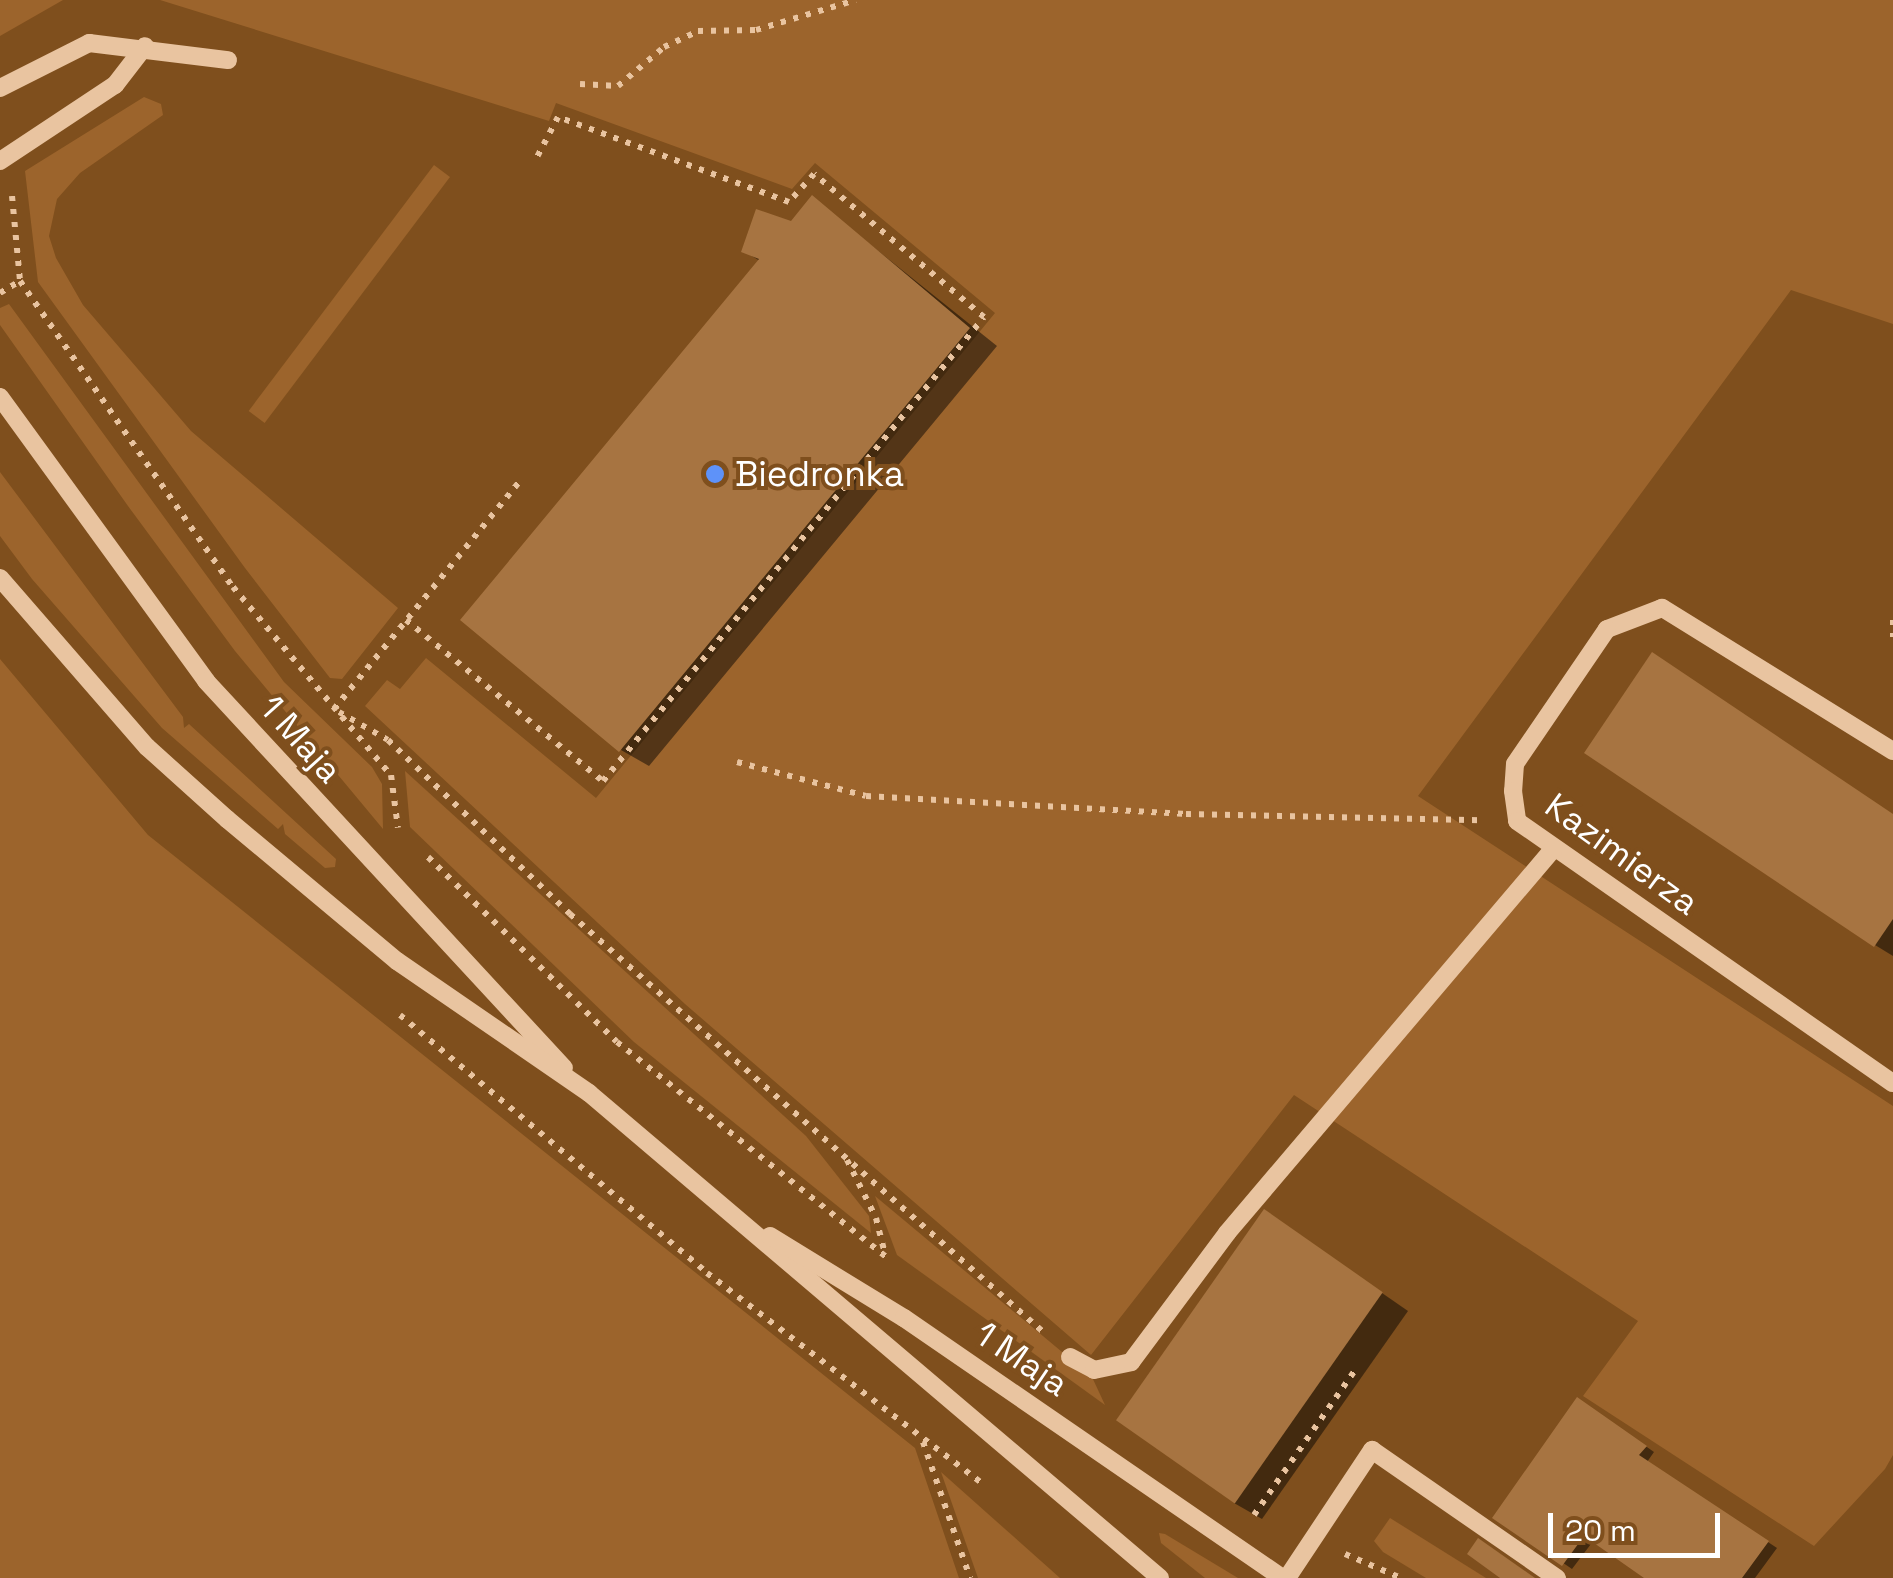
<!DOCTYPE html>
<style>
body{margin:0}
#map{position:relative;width:1893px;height:1578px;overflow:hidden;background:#7f4f1d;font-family:"Space Grotesk",sans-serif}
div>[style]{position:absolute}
.green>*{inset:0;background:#9c642c;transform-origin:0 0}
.shadow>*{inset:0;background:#0007}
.building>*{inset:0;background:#a77441;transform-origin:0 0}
.path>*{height:6px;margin-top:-3px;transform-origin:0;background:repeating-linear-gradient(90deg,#e9c4a0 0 5px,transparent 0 13px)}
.minor>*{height:18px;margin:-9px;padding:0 9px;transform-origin:9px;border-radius:9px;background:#e9c4a0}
.dots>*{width:28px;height:28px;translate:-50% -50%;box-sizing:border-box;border:5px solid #7f4f1d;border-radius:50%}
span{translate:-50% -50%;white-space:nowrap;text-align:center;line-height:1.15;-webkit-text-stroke:8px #7f4f1d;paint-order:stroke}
.poi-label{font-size:35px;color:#fff}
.left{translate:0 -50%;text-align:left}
.street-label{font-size:35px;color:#fff}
.scale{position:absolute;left:1548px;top:1513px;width:172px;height:45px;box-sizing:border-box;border:5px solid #fff;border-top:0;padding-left:12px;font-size:30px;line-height:35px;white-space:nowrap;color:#fff;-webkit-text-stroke:8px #7f4f1d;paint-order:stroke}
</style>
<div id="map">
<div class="green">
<i style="clip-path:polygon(0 0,63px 0,0 36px)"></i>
<i style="clip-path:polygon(160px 0,1893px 0,1893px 324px,1791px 290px,1418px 796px,1893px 1106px,1893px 1455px,1885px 1469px,1814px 1546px,1583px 1396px,1638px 1321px,1294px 1095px,1091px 1355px,685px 1004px,365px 706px,387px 680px,400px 689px,426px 658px,596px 798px,995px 313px,815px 163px,792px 189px,556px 103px,549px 121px)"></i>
<i style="clip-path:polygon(144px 97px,161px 104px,163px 115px,80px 173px,57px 199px,49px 236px,56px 258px,83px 305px,191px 431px,398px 608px,342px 679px,330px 678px,245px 568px,38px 282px,25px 171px)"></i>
<i style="left:434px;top:165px;width:20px;height:308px;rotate:37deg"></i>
<i style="clip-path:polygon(9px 304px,284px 682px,372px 767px,382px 784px,383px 829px,235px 651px,128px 506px,0 325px,0 308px)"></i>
<i style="clip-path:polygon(0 472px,183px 717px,184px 728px,189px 724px,336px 859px,335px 867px,325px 868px,285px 834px,283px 824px,278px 829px,162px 728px,32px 579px,0 536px)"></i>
<i style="clip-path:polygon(0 659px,148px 835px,915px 1448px,959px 1578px,0 1578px)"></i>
<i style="clip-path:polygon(405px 771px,806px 1136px,869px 1216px,871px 1233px,634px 1042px,410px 827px)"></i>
<i style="clip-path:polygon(875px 1196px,1092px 1377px,1105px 1405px,897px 1255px)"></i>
<i style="clip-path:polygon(941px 1472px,1060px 1578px,978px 1578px)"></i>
<i style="clip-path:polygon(1390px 1518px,1486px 1578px,1426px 1578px,1383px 1552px,1374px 1541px)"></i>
<i style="clip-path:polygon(1159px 1533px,1165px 1534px,1238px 1578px,1205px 1578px,1161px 1543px)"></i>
</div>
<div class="shadow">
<i style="clip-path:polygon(812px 198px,997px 346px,649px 766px,621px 750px,760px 261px,744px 251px,791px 223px)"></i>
<i style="clip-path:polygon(1893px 814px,1893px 956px,1875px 945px)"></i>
<i style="clip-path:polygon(1265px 1212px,1408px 1311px,1262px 1519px,1234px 1503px)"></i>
<i style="clip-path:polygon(1587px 1405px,1654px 1452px,1647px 1462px,1777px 1548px,1755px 1578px,1648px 1578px,1594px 1540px,1572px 1569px,1496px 1517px)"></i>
</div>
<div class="building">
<i style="clip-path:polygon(812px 195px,970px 328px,619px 752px,460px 620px,759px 259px,741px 252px,756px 209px,791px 221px)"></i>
<i style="clip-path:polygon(1652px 652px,1893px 814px,1893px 919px,1874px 947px,1584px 753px)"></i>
<i style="left:1264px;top:1209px;width:145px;height:258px;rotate:35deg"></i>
<i style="clip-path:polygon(1577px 1397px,1647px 1446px,1639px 1455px,1769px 1541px,1742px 1578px,1644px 1578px,1584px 1536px,1562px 1566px,1492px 1518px)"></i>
<i style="clip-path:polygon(1478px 1538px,1535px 1578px,1500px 1578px,1467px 1554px)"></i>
</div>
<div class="path">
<i style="left:580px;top:84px;width:38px;rotate:3deg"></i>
<i style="left:618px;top:86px;width:60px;rotate:-40.3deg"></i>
<i style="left:664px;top:47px;width:38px;rotate:-25deg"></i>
<i style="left:698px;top:31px;width:58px;rotate:-1deg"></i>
<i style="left:756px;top:30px;width:104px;rotate:-16.7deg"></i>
<i style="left:12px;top:196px;width:85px;rotate:84.6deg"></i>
<i style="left:20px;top:281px;width:373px;rotate:55.2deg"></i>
<i style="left:233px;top:587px;width:246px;rotate:50deg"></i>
<i style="left:391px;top:775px;width:53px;rotate:82.5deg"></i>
<i style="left:0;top:293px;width:23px;rotate:-31deg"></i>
<i style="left:406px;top:620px;width:254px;rotate:39.3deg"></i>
<i style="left:603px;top:781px;width:600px;rotate:-50.61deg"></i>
<i style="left:984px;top:317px;width:222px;rotate:-139.9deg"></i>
<i style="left:814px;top:174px;width:38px;rotate:132deg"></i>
<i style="left:789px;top:202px;width:246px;rotate:-159.8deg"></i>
<i style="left:558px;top:117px;width:45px;rotate:117.7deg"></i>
<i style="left:1893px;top:620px;width:17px;rotate:90deg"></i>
<i style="left:334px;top:709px;width:293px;rotate:-50.8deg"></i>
<i style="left:339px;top:712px;width:56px;rotate:29.7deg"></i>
<i style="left:388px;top:740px;width:252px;rotate:43.7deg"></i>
<i style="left:570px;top:914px;width:630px;rotate:41.46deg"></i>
<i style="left:737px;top:762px;width:133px;rotate:14.8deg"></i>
<i style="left:866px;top:796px;width:321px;rotate:3.2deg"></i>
<i style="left:1186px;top:814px;width:295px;rotate:1.2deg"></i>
<i style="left:428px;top:857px;width:264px;rotate:44.4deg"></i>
<i style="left:617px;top:1042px;width:348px;rotate:38.6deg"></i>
<i style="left:400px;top:1015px;width:401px;rotate:40deg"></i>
<i style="left:707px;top:1273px;width:346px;rotate:37.4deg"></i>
<i style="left:847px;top:1160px;width:65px;rotate:63.4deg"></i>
<i style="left:876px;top:1218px;width:38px;rotate:76deg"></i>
<i style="left:923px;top:1442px;width:144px;rotate:70.9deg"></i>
<i style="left:1254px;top:1515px;width:178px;rotate:-55.1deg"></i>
<i style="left:1345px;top:1554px;width:61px;rotate:23.2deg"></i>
</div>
<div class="minor">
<i style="left:0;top:88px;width:100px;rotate:-26.8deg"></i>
<i style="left:89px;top:43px;width:140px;rotate:7deg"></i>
<i style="left:0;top:161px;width:138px;rotate:-33.5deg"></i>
<i style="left:115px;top:85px;width:49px;rotate:-52.4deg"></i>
<i style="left:0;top:397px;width:351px;rotate:54deg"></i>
<i style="left:206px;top:681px;width:527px;rotate:47.23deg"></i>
<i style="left:0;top:578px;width:224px;rotate:49deg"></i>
<i style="left:147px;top:747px;width:108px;rotate:42deg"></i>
<i style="left:227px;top:819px;width:222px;rotate:39.9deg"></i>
<i style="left:397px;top:961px;width:233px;rotate:34.5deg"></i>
<i style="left:589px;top:1093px;width:749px;rotate:40.34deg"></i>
<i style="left:1893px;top:751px;width:272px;rotate:-148.2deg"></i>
<i style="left:1662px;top:608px;width:59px;rotate:159.1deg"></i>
<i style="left:1607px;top:629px;width:163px;rotate:124.3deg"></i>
<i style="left:1515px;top:764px;width:27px;rotate:94deg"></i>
<i style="left:1513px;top:791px;width:30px;rotate:82deg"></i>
<i style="left:1517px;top:821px;width:458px;rotate:34.9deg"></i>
<i style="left:770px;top:1236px;width:157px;rotate:31.5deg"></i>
<i style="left:904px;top:1318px;width:459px;rotate:34.5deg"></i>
<i style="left:1070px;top:1357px;width:27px;rotate:28deg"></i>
<i style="left:1094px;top:1370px;width:38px;rotate:-12deg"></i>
<i style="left:1131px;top:1362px;width:161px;rotate:-53.3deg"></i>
<i style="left:1227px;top:1233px;width:505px;rotate:-49.66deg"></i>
<i style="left:1287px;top:1578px;width:154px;rotate:-56.4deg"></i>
<i style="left:1372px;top:1450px;width:225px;rotate:34.7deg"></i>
</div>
<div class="dots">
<i style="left:715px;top:474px;background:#5e92f9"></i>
</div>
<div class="poi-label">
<span class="left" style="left:735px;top:474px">Biedronka</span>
</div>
<div class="street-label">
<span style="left:301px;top:739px;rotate:48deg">1 Maja</span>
<span style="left:1622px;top:854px;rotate:36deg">Kazimierza</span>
<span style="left:1022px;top:1359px;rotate:34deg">1 Maja</span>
</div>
<div class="scale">20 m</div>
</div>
